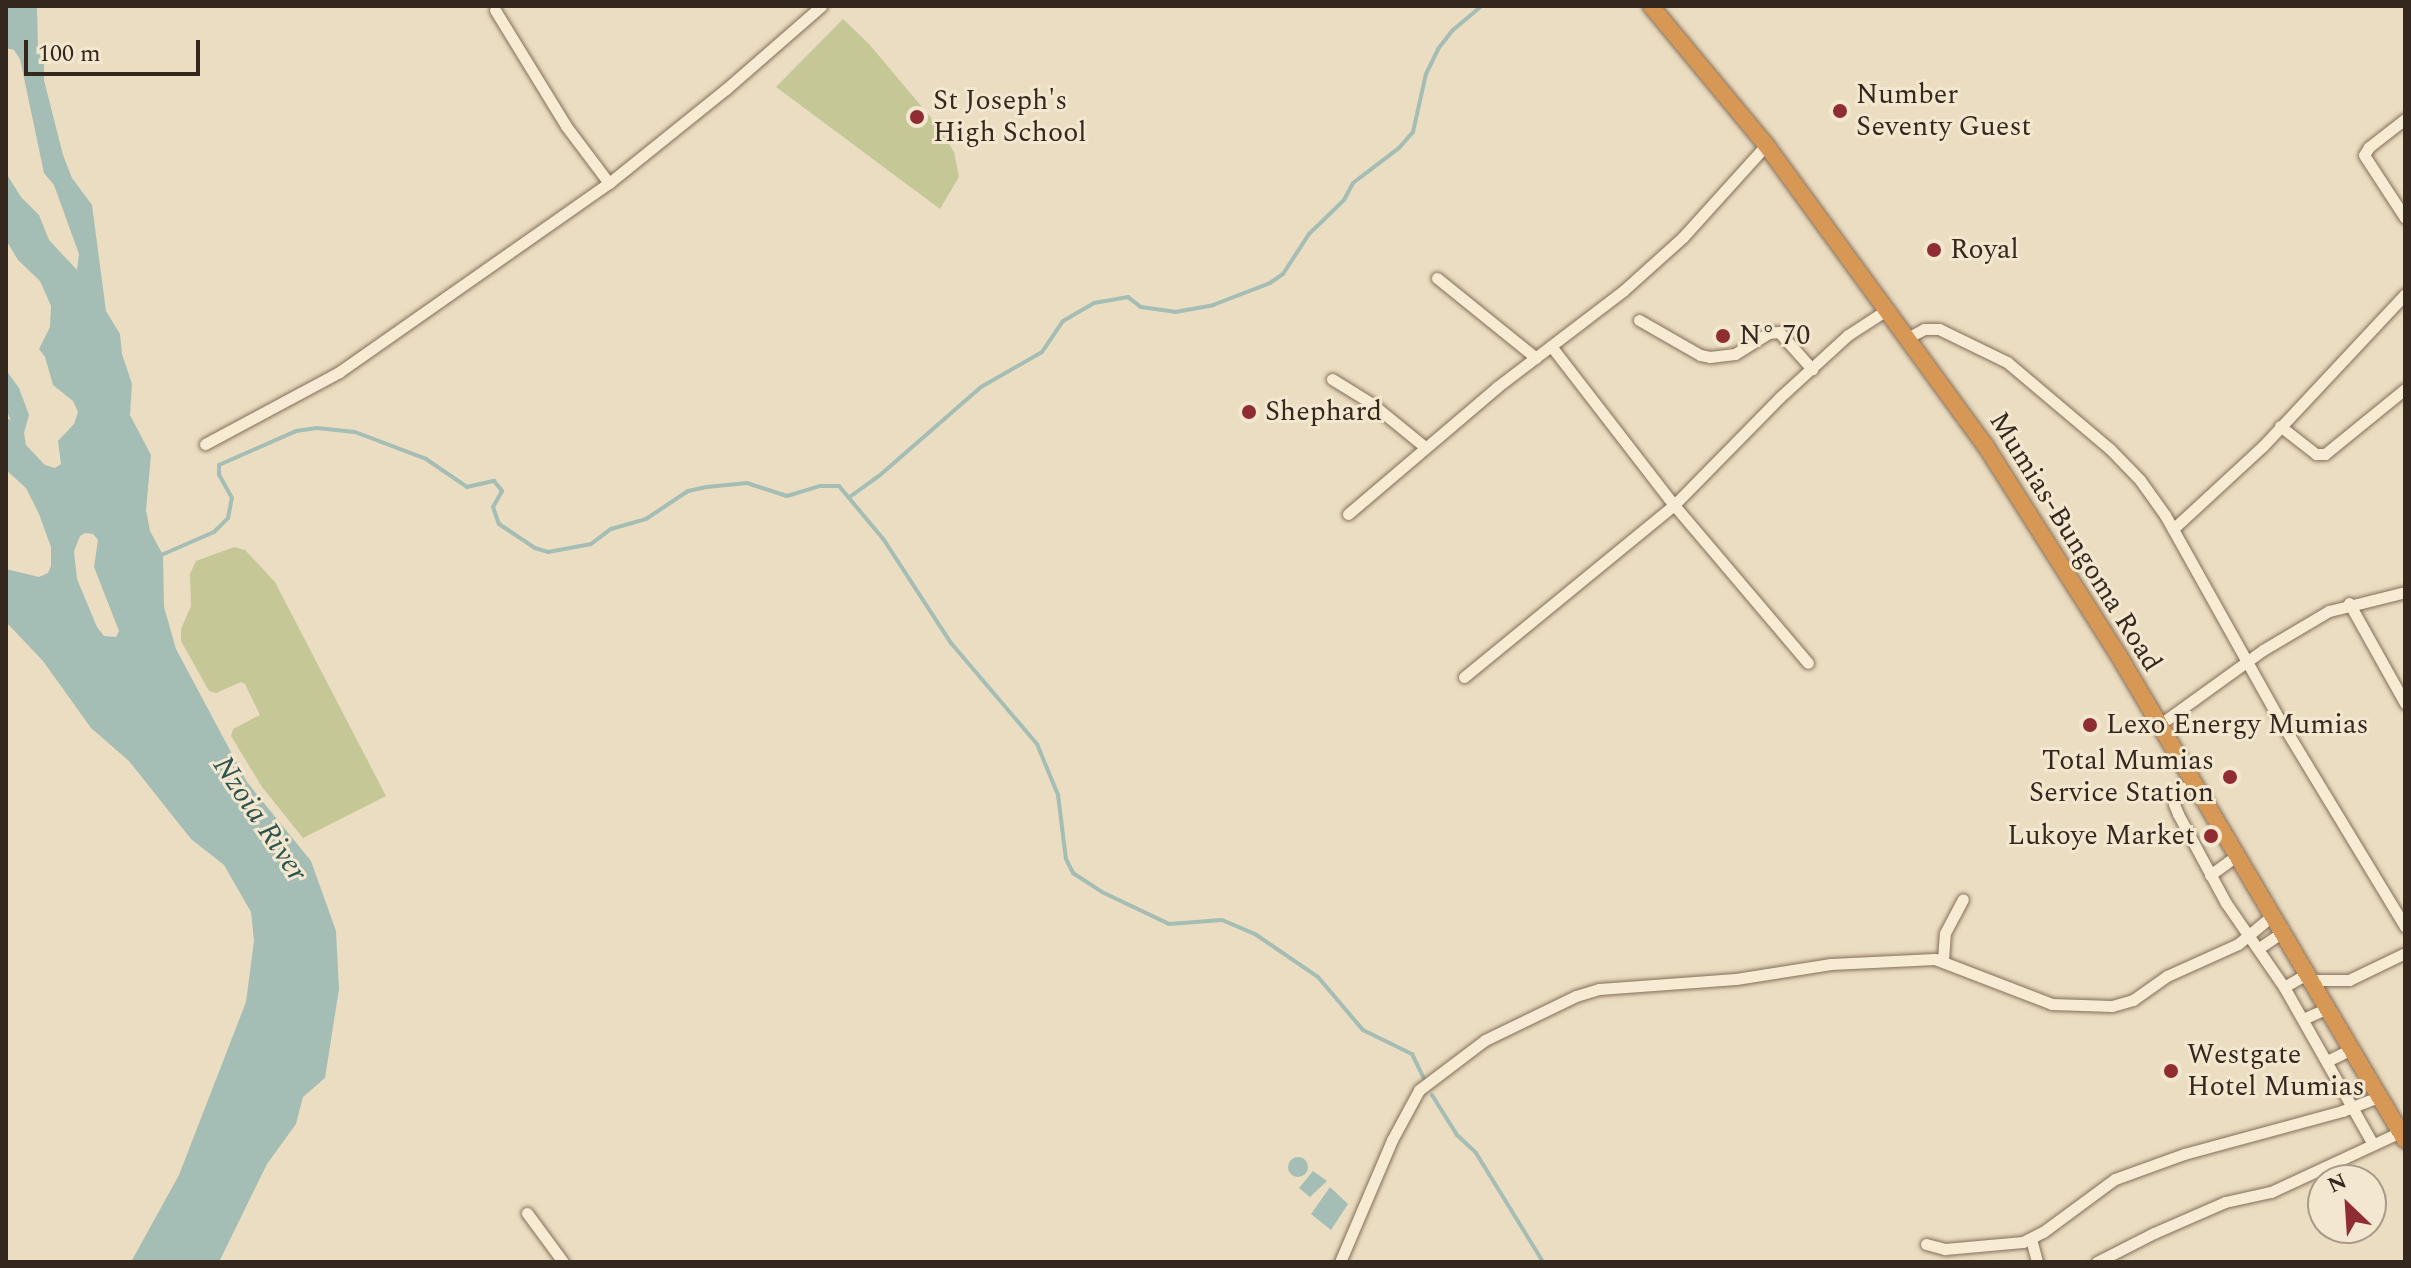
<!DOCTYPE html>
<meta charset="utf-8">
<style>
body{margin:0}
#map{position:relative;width:2411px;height:1268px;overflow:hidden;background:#ebddc1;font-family:Spectral,serif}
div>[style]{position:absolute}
.green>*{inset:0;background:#c5c896}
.water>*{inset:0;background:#a4beb5}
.round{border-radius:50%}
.stream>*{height:4px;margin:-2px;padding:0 2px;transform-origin:2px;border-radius:2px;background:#a4beb5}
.roads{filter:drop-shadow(0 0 2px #836e5a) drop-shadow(0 0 2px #836e5a)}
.minor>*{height:11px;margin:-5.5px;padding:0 5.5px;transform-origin:5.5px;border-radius:5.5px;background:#f7ebd4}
.highway>*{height:16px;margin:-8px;padding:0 8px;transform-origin:8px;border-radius:8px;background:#d79856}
.dots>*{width:22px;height:22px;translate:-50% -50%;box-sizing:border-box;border:4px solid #f3e7d0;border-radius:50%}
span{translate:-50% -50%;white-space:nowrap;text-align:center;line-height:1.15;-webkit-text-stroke:6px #f3e7d0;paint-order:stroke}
.poi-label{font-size:28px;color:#34271d}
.left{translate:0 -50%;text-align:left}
.right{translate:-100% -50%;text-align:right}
.street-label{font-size:28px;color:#34271d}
.water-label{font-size:30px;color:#2d534f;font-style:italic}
.frame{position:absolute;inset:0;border:8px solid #34271d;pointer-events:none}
.north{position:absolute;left:2307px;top:1164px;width:80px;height:80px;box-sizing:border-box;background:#f3e7d0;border:2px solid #a79a88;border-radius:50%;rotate:335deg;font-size:22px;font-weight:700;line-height:32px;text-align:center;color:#34271d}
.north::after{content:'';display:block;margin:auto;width:28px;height:36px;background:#8f2d32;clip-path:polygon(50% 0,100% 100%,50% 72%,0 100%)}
.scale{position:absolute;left:24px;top:40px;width:176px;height:36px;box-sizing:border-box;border:4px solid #34271d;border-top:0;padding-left:10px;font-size:24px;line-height:28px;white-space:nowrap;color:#34271d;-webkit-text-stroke:6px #f3e7d0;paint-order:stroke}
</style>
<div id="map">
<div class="green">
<i style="clip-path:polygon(843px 19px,869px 44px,938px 126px,954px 152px,959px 177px,940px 209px,776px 87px)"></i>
<i style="clip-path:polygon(234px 547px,245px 550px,275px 582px,386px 796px,303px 838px,262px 787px,231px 736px,233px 729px,260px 715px,245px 684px,241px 682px,216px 693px,209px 691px,181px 641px,181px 629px,191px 606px,190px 574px,196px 561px)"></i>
</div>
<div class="water">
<i style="clip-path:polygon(evenodd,6px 6px,37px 6px,38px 51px,44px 65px,44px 80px,63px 155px,72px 178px,92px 205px,106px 311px,120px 334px,122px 354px,132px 384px,130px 415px,151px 455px,146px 510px,150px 531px,163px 555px,164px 607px,176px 649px,247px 782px,311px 861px,336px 931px,339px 989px,325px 1078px,303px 1097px,296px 1124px,267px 1164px,219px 1262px,131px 1262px,179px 1175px,246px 1002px,254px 941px,251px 912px,224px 865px,191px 839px,129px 761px,91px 728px,43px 661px,6px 622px,6px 569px,39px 577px,48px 573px,51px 566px,51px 547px,39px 514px,26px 488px,6px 470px,6px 418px,11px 420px,6px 410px,6px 370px,19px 388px,29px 415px,24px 433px,26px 445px,45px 465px,55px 468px,61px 464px,58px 441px,74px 424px,78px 412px,73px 401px,53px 385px,45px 357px,39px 349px,50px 327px,51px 306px,40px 281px,18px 260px,6px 240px,6px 173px,21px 197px,39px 215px,49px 240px,77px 270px,79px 254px,54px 185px,44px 173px,20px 59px,14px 50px,6px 48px,6px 6px,85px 533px,93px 534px,98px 540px,94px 567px,119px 631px,116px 637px,104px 636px,97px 627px,77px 579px,74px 551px,80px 536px,85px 533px)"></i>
<i class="round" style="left:1288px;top:1157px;width:20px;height:20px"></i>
<i style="clip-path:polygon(1313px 1171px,1327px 1181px,1310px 1197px,1299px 1188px)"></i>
<i style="clip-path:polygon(1330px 1187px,1348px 1204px,1331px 1230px,1311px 1214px)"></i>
</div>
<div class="stream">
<i style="left:851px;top:496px;width:34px;rotate:-36deg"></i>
<i style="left:879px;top:476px;width:135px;rotate:-41.1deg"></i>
<i style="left:981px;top:387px;width:70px;rotate:-29.8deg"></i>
<i style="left:1042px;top:352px;width:37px;rotate:-56deg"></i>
<i style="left:1063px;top:321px;width:36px;rotate:-30deg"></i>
<i style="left:1094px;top:303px;width:35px;rotate:-10deg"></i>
<i style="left:1128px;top:297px;width:16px;rotate:38deg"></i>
<i style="left:1141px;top:307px;width:34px;rotate:8deg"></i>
<i style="left:1175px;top:312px;width:39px;rotate:-10deg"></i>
<i style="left:1213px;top:305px;width:61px;rotate:-21.1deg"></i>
<i style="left:1270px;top:283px;width:16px;rotate:-35deg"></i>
<i style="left:1283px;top:274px;width:48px;rotate:-57deg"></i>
<i style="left:1309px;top:234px;width:49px;rotate:-44.2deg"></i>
<i style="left:1344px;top:200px;width:19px;rotate:-62deg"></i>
<i style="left:1353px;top:183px;width:58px;rotate:-37.3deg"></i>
<i style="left:1399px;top:148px;width:21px;rotate:-49deg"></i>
<i style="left:1413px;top:132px;width:59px;rotate:-77.4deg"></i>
<i style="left:1426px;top:74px;width:28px;rotate:-64deg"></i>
<i style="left:1438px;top:49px;width:24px;rotate:-52deg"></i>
<i style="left:1453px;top:30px;width:38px;rotate:-40deg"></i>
<i style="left:159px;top:556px;width:60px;rotate:-23.6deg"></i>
<i style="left:214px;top:532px;width:20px;rotate:-45deg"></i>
<i style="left:228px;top:518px;width:20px;rotate:-79deg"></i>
<i style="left:232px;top:498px;width:26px;rotate:-119deg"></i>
<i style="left:219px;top:475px;width:10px;rotate:-90deg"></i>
<i style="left:219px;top:465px;width:84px;rotate:-23.8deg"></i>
<i style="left:296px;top:431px;width:21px;rotate:-8deg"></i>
<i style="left:317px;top:428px;width:38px;rotate:6deg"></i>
<i style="left:355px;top:432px;width:76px;rotate:20.8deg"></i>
<i style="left:426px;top:459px;width:50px;rotate:34.3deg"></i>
<i style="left:467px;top:487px;width:28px;rotate:-13deg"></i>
<i style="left:494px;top:481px;width:13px;rotate:51deg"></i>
<i style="left:502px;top:491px;width:18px;rotate:119deg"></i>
<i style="left:493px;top:507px;width:18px;rotate:71deg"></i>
<i style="left:499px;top:524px;width:43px;rotate:33.7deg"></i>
<i style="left:535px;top:548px;width:14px;rotate:17deg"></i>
<i style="left:548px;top:552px;width:44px;rotate:-10.5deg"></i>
<i style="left:591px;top:544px;width:25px;rotate:-37deg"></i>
<i style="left:611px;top:529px;width:36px;rotate:-16deg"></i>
<i style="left:646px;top:519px;width:50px;rotate:-33.7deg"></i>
<i style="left:688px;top:491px;width:19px;rotate:-12deg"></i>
<i style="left:707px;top:487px;width:40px;rotate:-5.7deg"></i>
<i style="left:747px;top:483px;width:42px;rotate:18deg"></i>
<i style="left:787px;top:496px;width:34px;rotate:-17deg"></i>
<i style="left:820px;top:486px;width:19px"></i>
<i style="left:839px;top:486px;width:70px;rotate:50.2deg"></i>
<i style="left:884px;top:540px;width:123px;rotate:57deg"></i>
<i style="left:951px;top:643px;width:133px;rotate:49.6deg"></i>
<i style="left:1037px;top:744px;width:55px;rotate:67.6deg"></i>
<i style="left:1058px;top:795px;width:64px;rotate:82.9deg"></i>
<i style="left:1066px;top:859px;width:16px;rotate:63deg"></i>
<i style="left:1073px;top:873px;width:35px;rotate:33deg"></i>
<i style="left:1102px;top:892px;width:74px;rotate:25.5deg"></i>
<i style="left:1169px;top:924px;width:53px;rotate:-4.3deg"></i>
<i style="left:1222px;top:920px;width:36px;rotate:23deg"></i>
<i style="left:1255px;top:934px;width:76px;rotate:34.3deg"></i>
<i style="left:1318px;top:977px;width:70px;rotate:49.7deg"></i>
<i style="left:1363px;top:1030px;width:55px;rotate:26.1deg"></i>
<i style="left:1412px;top:1054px;width:28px;rotate:64deg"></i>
<i style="left:1432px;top:1095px;width:47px;rotate:58deg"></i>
<i style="left:1457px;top:1135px;width:26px;rotate:43deg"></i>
<i style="left:1476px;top:1153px;width:128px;rotate:58.4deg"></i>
</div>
<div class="roads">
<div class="minor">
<i style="left:495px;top:10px;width:136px;rotate:58.5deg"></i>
<i style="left:566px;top:126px;width:71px;rotate:53deg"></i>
<i style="left:2405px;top:119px;width:46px;rotate:142.1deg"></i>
<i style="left:2369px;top:147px;width:9px;rotate:122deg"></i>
<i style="left:2364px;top:155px;width:75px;rotate:56.9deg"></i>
<i style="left:1437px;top:278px;width:127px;rotate:38.9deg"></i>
<i style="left:1639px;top:320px;width:70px;rotate:29.8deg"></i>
<i style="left:1700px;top:355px;width:10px;rotate:11deg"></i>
<i style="left:1710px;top:357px;width:25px;rotate:-7deg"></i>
<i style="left:1735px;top:354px;width:39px;rotate:-32deg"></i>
<i style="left:1768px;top:333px;width:11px;rotate:-5deg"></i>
<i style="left:1779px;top:332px;width:50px;rotate:48.3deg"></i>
<i style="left:1909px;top:337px;width:17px;rotate:-28deg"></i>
<i style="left:1924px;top:329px;width:15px"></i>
<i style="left:1939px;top:329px;width:76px;rotate:25.9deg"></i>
<i style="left:2007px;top:362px;width:135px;rotate:40.2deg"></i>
<i style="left:2110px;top:449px;width:43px;rotate:45.9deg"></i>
<i style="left:2140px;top:480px;width:43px;rotate:54.5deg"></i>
<i style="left:2165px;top:515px;width:226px;rotate:60.8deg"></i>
<i style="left:2275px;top:712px;width:251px;rotate:58.8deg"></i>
<i style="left:1551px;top:346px;width:201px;rotate:52.3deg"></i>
<i style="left:1674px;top:505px;width:150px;rotate:-45.5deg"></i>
<i style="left:1779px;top:398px;width:93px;rotate:-42.4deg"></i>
<i style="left:1848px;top:335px;width:48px;rotate:-33deg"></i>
<i style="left:1332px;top:379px;width:46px;rotate:31.6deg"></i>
<i style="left:1371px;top:403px;width:70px;rotate:39.2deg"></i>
<i style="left:2280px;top:426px;width:46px;rotate:37.9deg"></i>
<i style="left:2316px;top:454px;width:9px"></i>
<i style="left:2325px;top:454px;width:103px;rotate:-39.1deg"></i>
<i style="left:205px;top:444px;width:152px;rotate:-28.2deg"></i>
<i style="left:339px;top:372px;width:330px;rotate:-35deg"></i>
<i style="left:609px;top:183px;width:150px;rotate:-38.8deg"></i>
<i style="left:726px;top:89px;width:126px;rotate:-41.1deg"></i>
<i style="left:1348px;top:514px;width:196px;rotate:-40.4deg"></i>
<i style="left:1497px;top:387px;width:158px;rotate:-37.3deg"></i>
<i style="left:1623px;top:291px;width:81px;rotate:-42deg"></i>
<i style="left:1683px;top:237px;width:124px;rotate:-47.9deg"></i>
<i style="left:2173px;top:529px;width:122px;rotate:-42.7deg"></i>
<i style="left:2263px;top:446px;width:208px;rotate:-46.9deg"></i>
<i style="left:2349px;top:603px;width:115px;rotate:60.8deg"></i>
<i style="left:1464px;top:677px;width:271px;rotate:-39.3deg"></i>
<i style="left:1674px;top:505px;width:207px;rotate:49.7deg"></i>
<i style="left:2159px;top:725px;width:128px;rotate:-35.8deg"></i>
<i style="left:2263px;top:650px;width:77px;rotate:-30.6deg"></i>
<i style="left:2329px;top:611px;width:78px;rotate:-14deg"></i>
<i style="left:2193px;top:781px;width:21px;rotate:141deg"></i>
<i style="left:2177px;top:794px;width:10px;rotate:107deg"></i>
<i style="left:2174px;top:804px;width:11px;rotate:68deg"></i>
<i style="left:2178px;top:814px;width:101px;rotate:61.7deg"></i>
<i style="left:2226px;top:903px;width:102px;rotate:55.4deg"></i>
<i style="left:2284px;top:987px;width:180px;rotate:60.5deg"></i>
<i style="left:2210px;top:875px;width:34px;rotate:-36deg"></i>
<i style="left:2259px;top:948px;width:29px;rotate:-34deg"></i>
<i style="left:1943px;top:960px;width:27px;rotate:-86deg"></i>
<i style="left:1945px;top:933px;width:38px;rotate:-62deg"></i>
<i style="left:2312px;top:980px;width:37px"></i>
<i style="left:2349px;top:980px;width:62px;rotate:-25.7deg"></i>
<i style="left:2284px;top:987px;width:28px;rotate:-30deg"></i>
<i style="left:2303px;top:1019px;width:27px;rotate:-24deg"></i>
<i style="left:2327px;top:1061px;width:28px;rotate:-26deg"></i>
<i style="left:527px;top:1213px;width:61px;rotate:53.7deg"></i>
<i style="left:2031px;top:1239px;width:24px;rotate:75deg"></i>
<i style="left:1926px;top:1244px;width:20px;rotate:15deg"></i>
<i style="left:1945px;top:1249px;width:78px;rotate:-5.1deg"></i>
<i style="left:2023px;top:1242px;width:22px;rotate:-27deg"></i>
<i style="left:2043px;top:1232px;width:89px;rotate:-36.4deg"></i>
<i style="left:2115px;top:1179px;width:73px;rotate:-19.9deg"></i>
<i style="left:2184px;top:1154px;width:164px;rotate:-15.2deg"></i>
<i style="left:2342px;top:1111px;width:40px;rotate:-21deg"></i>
<i style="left:1340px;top:1262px;width:133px;rotate:-66.9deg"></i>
<i style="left:1392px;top:1140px;width:57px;rotate:-61.6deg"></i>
<i style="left:1419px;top:1090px;width:83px;rotate:-37.1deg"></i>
<i style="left:1485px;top:1040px;width:101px;rotate:-25.8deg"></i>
<i style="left:1576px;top:996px;width:24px;rotate:-17deg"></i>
<i style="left:1599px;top:989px;width:137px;rotate:-4.2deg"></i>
<i style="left:1736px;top:979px;width:96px;rotate:-9deg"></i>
<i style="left:1831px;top:964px;width:104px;rotate:-2.8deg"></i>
<i style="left:1935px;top:959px;width:125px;rotate:21deg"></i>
<i style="left:2052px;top:1004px;width:60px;rotate:1.9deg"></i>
<i style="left:2112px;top:1006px;width:22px;rotate:-16deg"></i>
<i style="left:2133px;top:1000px;width:42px;rotate:-35.2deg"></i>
<i style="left:2167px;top:976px;width:78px;rotate:-24.3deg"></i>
<i style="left:2238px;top:944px;width:45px;rotate:-39.6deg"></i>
<i style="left:2097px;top:1262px;width:64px;rotate:-27deg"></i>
<i style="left:2154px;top:1233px;width:77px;rotate:-23.6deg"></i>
<i style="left:2225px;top:1202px;width:47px;rotate:-12.3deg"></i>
<i style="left:2271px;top:1192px;width:142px;rotate:-24.9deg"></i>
</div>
<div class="highway">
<i style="left:1651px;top:6px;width:180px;rotate:50.4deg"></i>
<i style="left:1766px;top:145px;width:371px;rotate:53.9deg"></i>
<i style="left:1985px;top:445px;width:250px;rotate:57.6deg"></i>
<i style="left:2119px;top:656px;width:562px;rotate:59.42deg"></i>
</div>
</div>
<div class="dots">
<i style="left:1840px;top:111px;background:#8f2d32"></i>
<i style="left:917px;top:117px;background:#8f2d32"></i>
<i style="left:1934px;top:250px;background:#8f2d32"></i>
<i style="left:1723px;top:336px;background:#8f2d32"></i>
<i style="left:1249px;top:412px;background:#8f2d32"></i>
<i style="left:2090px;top:725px;background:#8f2d32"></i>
<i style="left:2230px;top:777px;background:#8f2d32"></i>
<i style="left:2211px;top:836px;background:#8f2d32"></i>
<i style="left:2171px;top:1071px;background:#8f2d32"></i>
</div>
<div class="poi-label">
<span class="left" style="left:1856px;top:111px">Number<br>Seventy Guest</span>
<span class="left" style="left:933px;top:117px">St Joseph's<br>High School</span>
<span class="left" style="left:1950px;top:250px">Royal</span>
<span class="left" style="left:1739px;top:336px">N° 70</span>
<span class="left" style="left:1265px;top:412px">Shephard</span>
<span class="left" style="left:2106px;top:725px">Lexo Energy Mumias</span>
<span class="right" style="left:2214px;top:777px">Total Mumias<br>Service Station</span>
<span class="right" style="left:2195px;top:836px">Lukoye Market</span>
<span class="left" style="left:2187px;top:1071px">Westgate<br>Hotel Mumias</span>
</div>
<div class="street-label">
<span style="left:2075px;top:542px;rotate:58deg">Mumias-Bungoma Road</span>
</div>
<div class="water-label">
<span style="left:260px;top:819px;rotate:56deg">Nzoia River</span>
</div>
<div class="frame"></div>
<div class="north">N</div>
<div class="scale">100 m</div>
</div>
